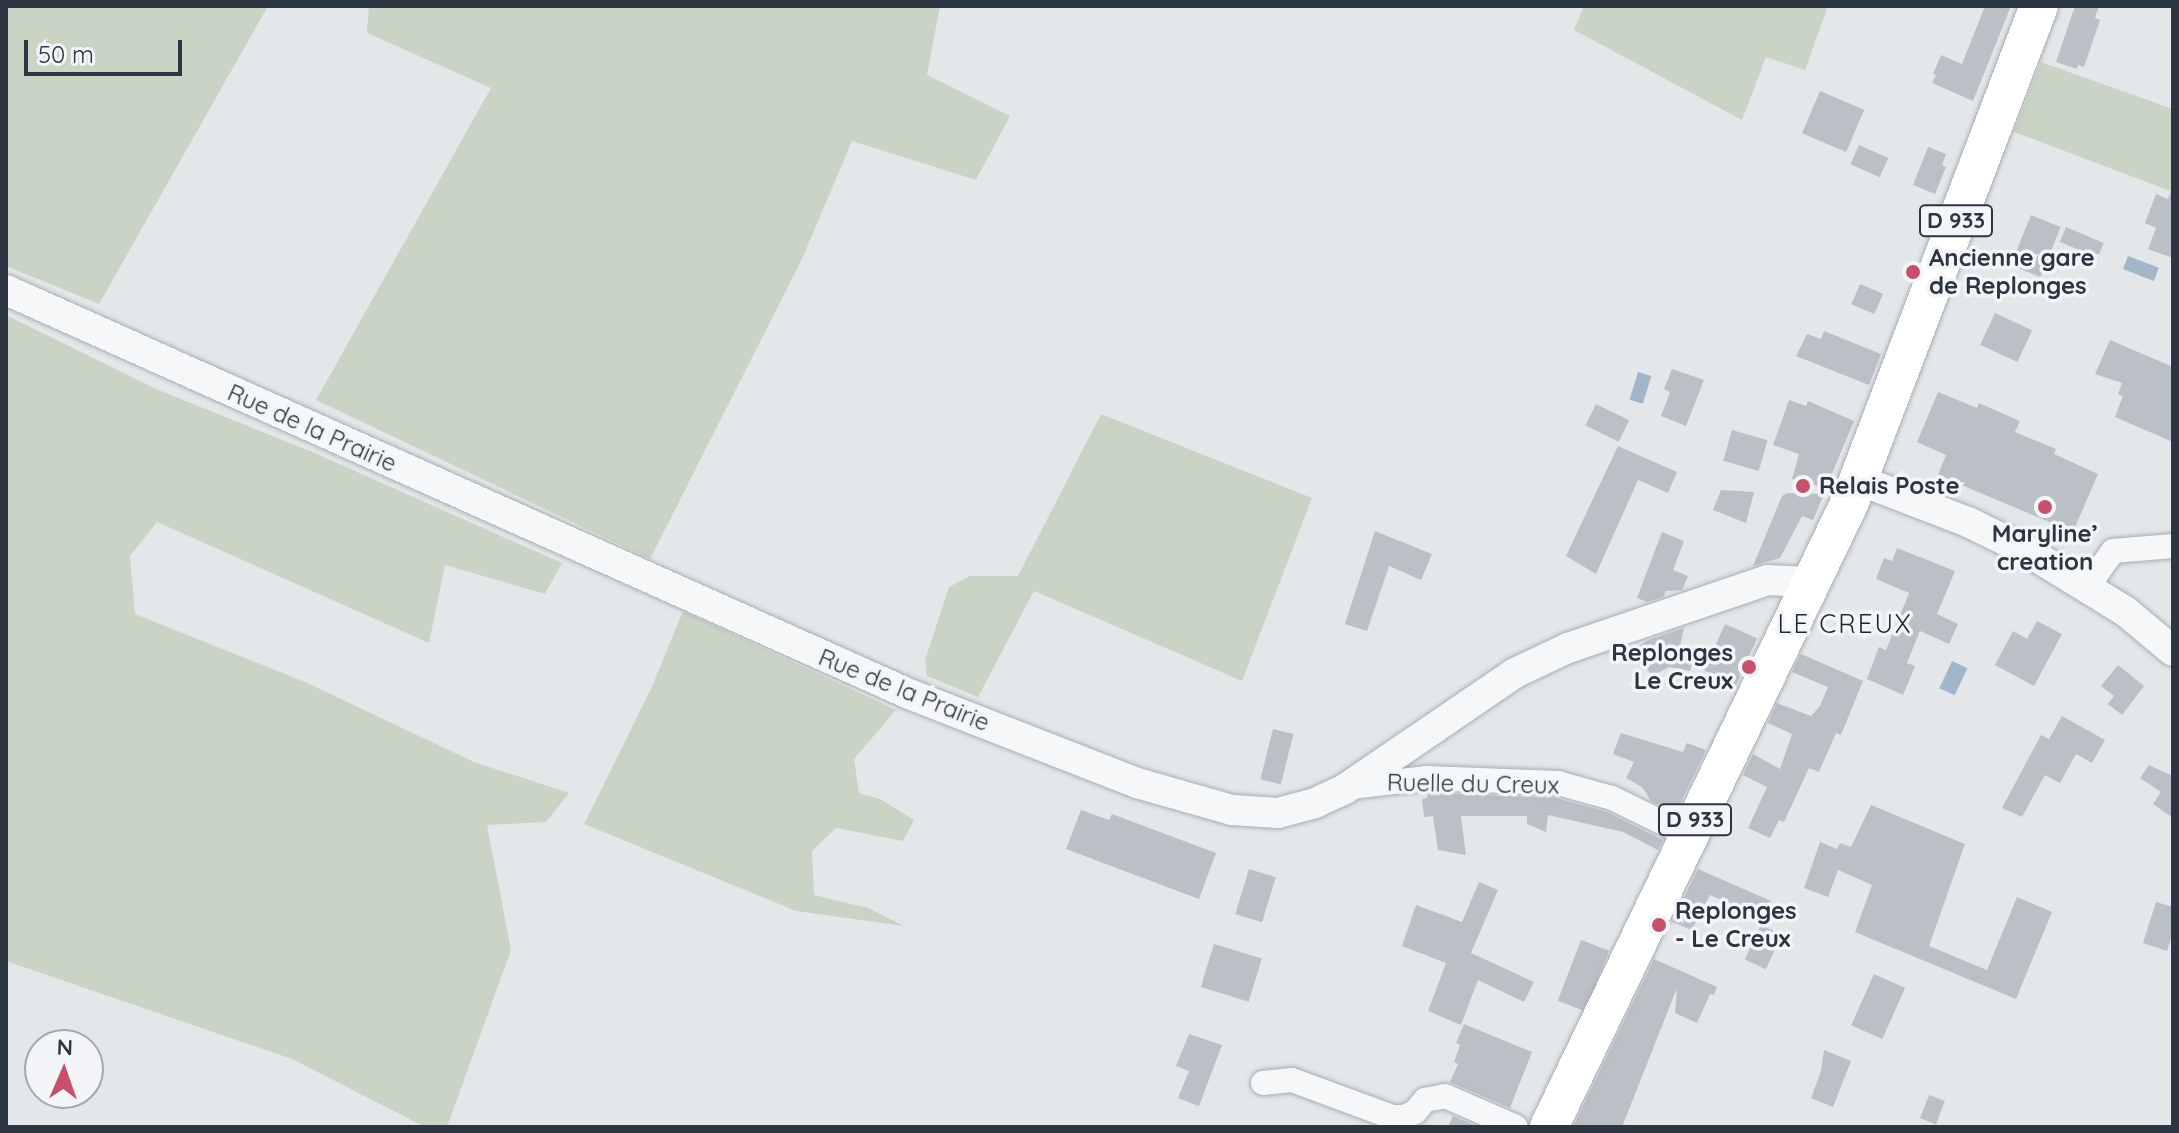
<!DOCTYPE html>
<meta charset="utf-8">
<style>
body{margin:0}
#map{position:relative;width:2179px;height:1133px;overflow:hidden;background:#e3e7ea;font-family:Quicksand,sans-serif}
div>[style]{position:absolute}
.green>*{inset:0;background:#cad4c5}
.water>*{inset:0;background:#a1b6c8;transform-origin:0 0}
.building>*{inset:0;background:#bbc0c7;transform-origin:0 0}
.roads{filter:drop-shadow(0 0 2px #a8aeb4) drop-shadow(0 0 2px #a8aeb4)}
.minor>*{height:24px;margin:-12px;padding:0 12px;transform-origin:12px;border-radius:12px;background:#f6f7f9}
.tertiary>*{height:30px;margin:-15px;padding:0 15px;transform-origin:15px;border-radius:15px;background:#f6f7f9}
.primary>*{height:38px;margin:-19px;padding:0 19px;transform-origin:19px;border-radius:19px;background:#fff}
.dots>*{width:22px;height:22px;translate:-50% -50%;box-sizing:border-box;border:4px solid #f3f5f8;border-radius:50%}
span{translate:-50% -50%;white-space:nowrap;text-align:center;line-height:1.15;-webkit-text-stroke:7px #f3f5f8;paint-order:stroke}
.shield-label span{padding:2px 6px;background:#f3f5f8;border:2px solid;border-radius:6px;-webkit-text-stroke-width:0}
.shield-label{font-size:22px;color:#2c3542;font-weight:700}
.poi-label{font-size:24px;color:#2c3542;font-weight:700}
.left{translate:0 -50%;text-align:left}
.right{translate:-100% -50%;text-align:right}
.street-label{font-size:24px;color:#2c3542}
.neighbourhood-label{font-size:26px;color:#1e2633;letter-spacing:2px}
.frame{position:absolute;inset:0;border:8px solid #2c3542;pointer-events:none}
.north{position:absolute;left:24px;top:1029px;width:80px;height:80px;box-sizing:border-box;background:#f3f5f8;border:2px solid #a3a8af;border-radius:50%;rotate:2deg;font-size:22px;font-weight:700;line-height:32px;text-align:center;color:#2c3542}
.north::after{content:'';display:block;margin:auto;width:28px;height:36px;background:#c6516b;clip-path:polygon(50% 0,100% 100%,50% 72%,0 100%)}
.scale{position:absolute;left:24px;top:40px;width:158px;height:36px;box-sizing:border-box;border:4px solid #2c3542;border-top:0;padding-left:10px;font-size:24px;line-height:28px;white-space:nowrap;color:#2c3542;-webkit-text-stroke:6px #f3f5f8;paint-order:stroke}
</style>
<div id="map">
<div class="green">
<i style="clip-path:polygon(6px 6px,268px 6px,99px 304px,6px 266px)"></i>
<i style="clip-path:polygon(369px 6px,940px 6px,927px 75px,1010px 116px,976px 180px,852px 141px,802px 259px,650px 559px,316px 400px,491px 88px,367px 33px)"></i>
<i style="clip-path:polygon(1584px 6px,1828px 6px,1805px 70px,1766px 57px,1742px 120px,1574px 30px)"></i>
<i style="clip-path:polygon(2041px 62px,2173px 109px,2173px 192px,2014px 132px)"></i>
<i style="clip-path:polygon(6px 315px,156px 389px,310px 451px,562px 563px,545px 594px,445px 565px,429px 643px,157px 522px,130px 556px,135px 614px,305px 682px,474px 762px,569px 793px,546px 822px,487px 825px,511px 950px,447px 1127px,425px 1127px,292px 1059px,6px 961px)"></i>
<i style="clip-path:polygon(1101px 414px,1312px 498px,1242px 681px,1034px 591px,978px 697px,927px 676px,925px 660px,949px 587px,970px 576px,1018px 576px)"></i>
<i style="clip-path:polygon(683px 611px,896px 710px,854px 759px,859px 793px,880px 799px,914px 820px,903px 841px,836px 828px,812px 851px,814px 895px,868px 908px,904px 926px,796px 911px,584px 824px,651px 689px)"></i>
</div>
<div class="water">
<i style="left:2128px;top:256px;width:33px;height:14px;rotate:21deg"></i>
<i style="left:1638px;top:372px;width:14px;height:29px;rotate:17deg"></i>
<i style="left:1952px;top:661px;width:17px;height:30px;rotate:25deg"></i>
</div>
<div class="building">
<i style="clip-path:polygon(1985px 6px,2011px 6px,1973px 101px,1932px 83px,1936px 75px,1933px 74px,1941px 55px,1962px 64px)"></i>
<i style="clip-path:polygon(2075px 6px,2099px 6px,2095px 18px,2100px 20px,2084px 67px,2078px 65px,2077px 69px,2056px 62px)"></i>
<i style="left:1820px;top:91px;width:48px;height:46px;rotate:23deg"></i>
<i style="left:1859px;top:145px;width:32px;height:21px;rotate:24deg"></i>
<i style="clip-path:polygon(1928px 147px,1946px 154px,1942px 165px,1946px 167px,1935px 194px,1913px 185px)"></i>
<i style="clip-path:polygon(2172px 188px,2173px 188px,2173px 258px,2148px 249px,2156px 228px,2145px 223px,2156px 194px,2168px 199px)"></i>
<i style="left:2031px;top:215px;width:32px;height:54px;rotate:22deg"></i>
<i style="left:2066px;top:227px;width:41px;height:16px;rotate:23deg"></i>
<i style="left:1860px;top:284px;width:25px;height:22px;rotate:23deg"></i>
<i style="left:1995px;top:313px;width:41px;height:35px;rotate:25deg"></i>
<i style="clip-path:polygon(1824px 331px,1881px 354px,1869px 385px,1796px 356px,1807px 334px,1821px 339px)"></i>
<i style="clip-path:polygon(2110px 340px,2173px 367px,2173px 442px,2115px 417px,2123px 396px,2118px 394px,2122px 383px,2095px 374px)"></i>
<i style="clip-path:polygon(1672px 369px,1704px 380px,1686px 426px,1661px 416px,1670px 392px,1664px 389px)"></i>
<i style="clip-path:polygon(1938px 392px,1977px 408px,1979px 403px,2020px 421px,2015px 432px,2056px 449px,2054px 454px,2098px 474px,2073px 532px,1938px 475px,1946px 455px,1917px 442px)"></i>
<i style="clip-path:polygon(1789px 400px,1806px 406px,1808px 401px,1854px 421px,1826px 488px,1792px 479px,1799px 454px,1773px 445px)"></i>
<i style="left:1596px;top:404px;width:37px;height:24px;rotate:26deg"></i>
<i style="left:1732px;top:430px;width:37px;height:32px;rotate:16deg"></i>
<i style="clip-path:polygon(1618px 446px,1677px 472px,1668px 493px,1638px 480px,1596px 574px,1566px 556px)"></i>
<i style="clip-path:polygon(1721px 490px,1754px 492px,1746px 523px,1713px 510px)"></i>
<i style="clip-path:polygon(1787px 493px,1824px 494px,1813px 520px,1802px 516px,1780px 558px,1753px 566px,1782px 496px)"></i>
<i style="clip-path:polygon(1375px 531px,1432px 554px,1421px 580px,1389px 566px,1367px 631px,1345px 624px)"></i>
<i style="clip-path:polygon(1662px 532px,1684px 541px,1673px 570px,1688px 576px,1682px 590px,1666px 591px,1663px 597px,1647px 602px,1637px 598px)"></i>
<i style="clip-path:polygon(1897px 548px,1955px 571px,1937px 614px,1958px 624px,1949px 644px,1920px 631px,1907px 663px,1915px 666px,1903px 695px,1867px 679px,1879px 647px,1886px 650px,1909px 593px,1876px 579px,1884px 558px,1892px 561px)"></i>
<i style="clip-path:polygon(2037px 621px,2062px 634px,2034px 686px,1995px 665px,2013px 631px,2027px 639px)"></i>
<i style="left:1725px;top:624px;width:35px;height:51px;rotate:24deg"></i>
<i style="clip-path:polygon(1684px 628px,1679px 651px,1694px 656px,1690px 671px,1669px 667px,1652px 676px,1633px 650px,1648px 640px)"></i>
<i style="clip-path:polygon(1801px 654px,1863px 681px,1841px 735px,1836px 733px,1819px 772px,1809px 768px,1784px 822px,1779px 820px,1770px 838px,1748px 828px,1767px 787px,1743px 775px,1753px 754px,1780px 769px,1792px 734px,1768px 723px,1777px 703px,1811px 716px,1820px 706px,1828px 687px,1792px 672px)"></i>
<i style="clip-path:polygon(2118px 665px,2144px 686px,2122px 715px,2108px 704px,2114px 696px,2101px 686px)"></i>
<i style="clip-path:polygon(2062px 716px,2105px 740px,2092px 763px,2076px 754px,2060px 783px,2045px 775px,2022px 817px,2002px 808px,2041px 735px,2049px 739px)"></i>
<i style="left:1273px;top:729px;width:21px;height:52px;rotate:14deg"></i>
<i style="clip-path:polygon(1621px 733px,1683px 752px,1687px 743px,1706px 750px,1676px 812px,1651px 801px,1642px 787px,1626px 778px,1634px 762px,1613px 754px)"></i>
<i style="clip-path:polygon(2149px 765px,2173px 776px,2173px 818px,2153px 804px,2161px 792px,2140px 778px)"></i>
<i style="clip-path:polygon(1428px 793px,1556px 798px,1607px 812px,1663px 840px,1658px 850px,1623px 832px,1548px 815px,1546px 832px,1527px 824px,1527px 816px,1461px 816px,1466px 855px,1438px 850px,1433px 816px,1424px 817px,1422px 799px,1427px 798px)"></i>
<i style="clip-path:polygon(1871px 805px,1965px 844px,1929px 946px,1987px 970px,2017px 897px,2052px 912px,2016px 999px,1855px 932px,1872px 885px,1838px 870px,1828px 897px,1804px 888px,1820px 842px,1837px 849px,1840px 843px,1851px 847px)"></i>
<i style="clip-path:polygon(1081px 810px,1109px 820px,1112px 814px,1216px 853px,1199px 899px,1066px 849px)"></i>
<i style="left:1249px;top:869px;width:28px;height:47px;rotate:17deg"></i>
<i style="clip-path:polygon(1698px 869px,1771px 901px,1764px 918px,1710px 895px,1692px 930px,1672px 922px)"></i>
<i style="clip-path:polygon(1479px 882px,1498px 890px,1471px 953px,1534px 982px,1524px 1002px,1478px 980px,1461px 1025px,1428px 1011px,1446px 963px,1402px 946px,1416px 905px,1462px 922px)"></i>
<i style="clip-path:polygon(2156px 902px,2173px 907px,2173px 932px,2167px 951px,2143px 943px)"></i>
<i style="left:1761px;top:925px;width:23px;height:38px;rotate:25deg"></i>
<i style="left:1581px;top:940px;width:30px;height:65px;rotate:21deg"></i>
<i style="left:1214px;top:944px;width:50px;height:45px;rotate:17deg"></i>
<i style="clip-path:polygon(1654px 959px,1717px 987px,1714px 995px,1710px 994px,1697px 1023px,1675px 1013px,1677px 988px,1622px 1127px,1573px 1127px)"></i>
<i style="left:1874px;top:974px;width:34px;height:56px;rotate:24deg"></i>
<i style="clip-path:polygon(1464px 1024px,1532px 1052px,1510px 1108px,1450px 1082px,1458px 1064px,1454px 1062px,1460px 1045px,1456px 1043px)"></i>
<i style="clip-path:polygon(1189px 1034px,1222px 1045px,1199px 1106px,1178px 1098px,1189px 1071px,1176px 1066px)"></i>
<i style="clip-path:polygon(1824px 1050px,1851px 1061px,1833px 1107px,1811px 1098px,1821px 1071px)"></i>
<i style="left:1929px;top:1095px;width:17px;height:25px;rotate:21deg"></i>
<i style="clip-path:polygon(1453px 1116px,1478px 1127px,1448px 1127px)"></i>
</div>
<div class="roads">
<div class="minor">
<i style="left:2088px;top:586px;width:43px;rotate:-54.5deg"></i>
<i style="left:2113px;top:551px;width:60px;rotate:-4.8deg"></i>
<i style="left:1351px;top:787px;width:76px;rotate:-6.8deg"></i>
<i style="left:1426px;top:778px;width:132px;rotate:2.2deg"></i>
<i style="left:1558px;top:783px;width:56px;rotate:15.5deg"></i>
<i style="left:1612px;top:798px;width:85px;rotate:26deg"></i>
<i style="left:1263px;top:1083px;width:29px;rotate:-6deg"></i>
<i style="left:1292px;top:1080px;width:107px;rotate:20.3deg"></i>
<i style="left:1392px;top:1117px;width:12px"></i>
<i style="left:1404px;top:1117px;width:12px;rotate:-24deg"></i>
<i style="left:1415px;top:1112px;width:16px;rotate:-50deg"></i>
<i style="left:1425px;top:1100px;width:20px;rotate:-11deg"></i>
<i style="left:1445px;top:1096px;width:77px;rotate:23.6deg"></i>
</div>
<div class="tertiary">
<i style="left:6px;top:290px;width:989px;rotate:24.1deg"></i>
<i style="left:909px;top:694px;width:245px;rotate:21.3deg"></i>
<i style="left:1137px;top:783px;width:99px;rotate:15.9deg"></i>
<i style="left:1232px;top:810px;width:46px;rotate:3.7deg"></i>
<i style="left:1278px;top:813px;width:38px;rotate:-15deg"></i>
<i style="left:1315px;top:803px;width:33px;rotate:-25deg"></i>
<i style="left:1345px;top:789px;width:206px;rotate:-34.3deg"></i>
<i style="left:1515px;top:673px;width:59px;rotate:-25.3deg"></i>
<i style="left:1568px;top:648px;width:211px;rotate:-18.8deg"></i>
<i style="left:1768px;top:580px;width:40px;rotate:2.9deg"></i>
<i style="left:1859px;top:480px;width:117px;rotate:21.1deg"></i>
<i style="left:1968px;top:522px;width:66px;rotate:26.2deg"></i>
<i style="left:2027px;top:551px;width:115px;rotate:31.5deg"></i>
<i style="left:2125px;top:611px;width:62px;rotate:39.8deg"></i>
</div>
<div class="primary">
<i style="left:1549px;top:1127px;width:691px;rotate:-64.29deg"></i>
<i style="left:1849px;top:504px;width:533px;rotate:-69.12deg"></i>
</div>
</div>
<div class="dots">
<i style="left:1913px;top:272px;background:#c6516b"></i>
<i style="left:1803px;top:486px;background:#c6516b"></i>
<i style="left:2045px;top:507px;background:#c6516b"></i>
<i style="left:1749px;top:667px;background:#c6516b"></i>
<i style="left:1659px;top:925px;background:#c6516b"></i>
</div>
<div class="shield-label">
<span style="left:1956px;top:221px">D 933</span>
<span style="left:1695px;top:820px">D 933</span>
</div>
<div class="poi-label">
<span class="left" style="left:1929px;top:272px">Ancienne gare<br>de Replonges</span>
<span class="left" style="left:1819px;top:486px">Relais Poste</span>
<span style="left:2045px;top:548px">Maryline’<br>creation</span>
<span class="right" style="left:1733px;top:667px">Replonges<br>Le Creux</span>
<span class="left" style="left:1675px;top:925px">Replonges<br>- Le Creux</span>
</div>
<div class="street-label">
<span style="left:312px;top:428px;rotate:24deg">Rue de la Prairie</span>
<span style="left:904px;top:690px;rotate:22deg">Rue de la Prairie</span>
<span style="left:1473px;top:784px;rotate:1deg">Ruelle du Creux</span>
</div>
<div class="neighbourhood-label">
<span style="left:1845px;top:624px">LE CREUX</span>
</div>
<div class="frame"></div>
<div class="north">N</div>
<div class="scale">50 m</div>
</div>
